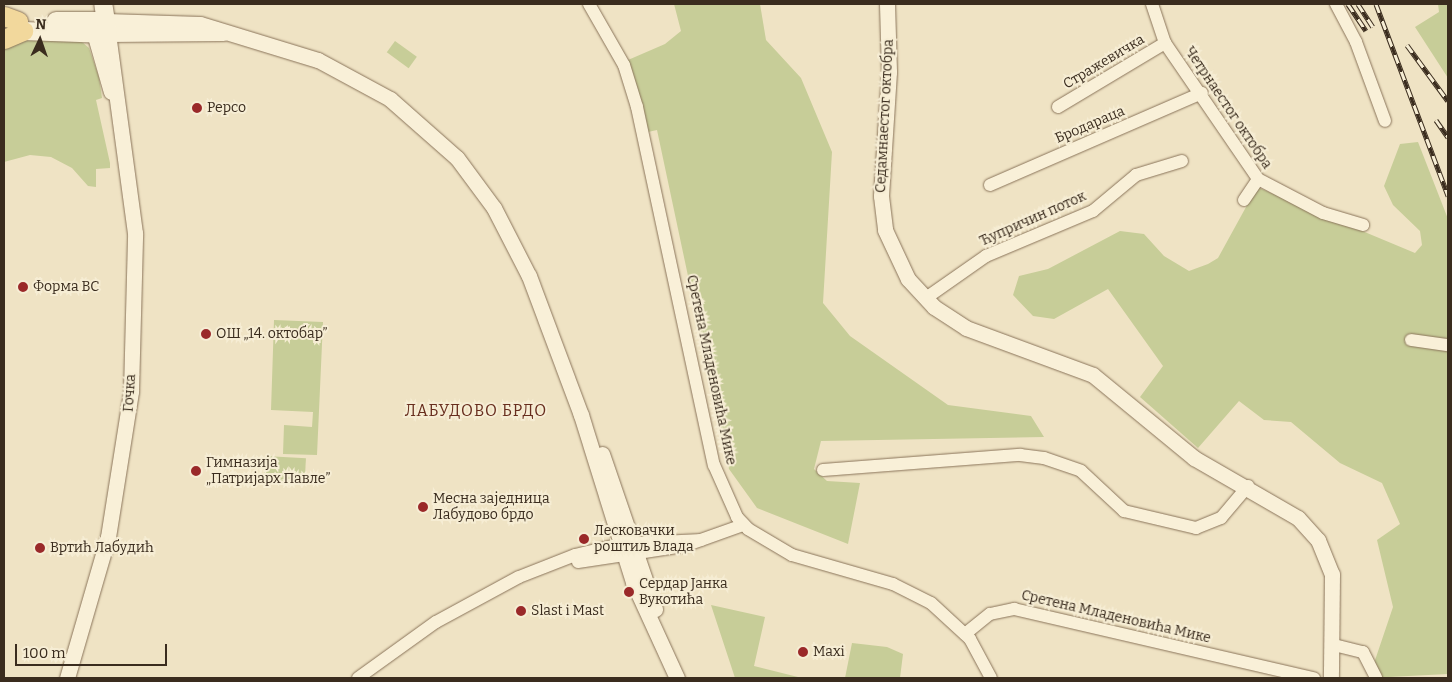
<!DOCTYPE html>
<meta charset="utf-8">
<style>
body{margin:0}
#map{position:relative;width:1452px;height:682px;overflow:hidden;background:#efe3c4;font-family:Bitter,serif}
div>[style]{position:absolute}
.green>*{inset:0;background:#c7cd98;transform-origin:0 0}
.roads{filter:drop-shadow(0 0 1px #8a745a) drop-shadow(0 0 1px #8a745a)}
.minor>*{height:12px;margin:-6px;padding:0 6px;transform-origin:6px;border-radius:6px;background:#f9f0d8}
.tertiary>*{height:15px;margin:-7.5px;padding:0 7.5px;transform-origin:7.5px;border-radius:7.5px;background:#f9f0d8}
.secondary>*{height:18px;margin:-9px;padding:0 9px;transform-origin:9px;border-radius:9px;background:#f9f0d8}
.primary>*{height:19px;margin:-9.5px;padding:0 9.5px;transform-origin:9.5px;border-radius:9.5px;background:#f2d89c}
.rail>*{height:5px;margin-top:-2.5px;transform-origin:0;background:repeating-linear-gradient(90deg,#f6edd4 0 9px,#3a2c1e 0 18px);box-sizing:border-box;border-block:1px solid #3a2c1e}
.dots>*{width:14px;height:14px;translate:-50% -50%;box-sizing:border-box;border:2px solid #f6edd4;border-radius:50%}
span{translate:-50% -50%;white-space:nowrap;text-align:center;line-height:1.15;-webkit-text-stroke:4px #f6edd4;paint-order:stroke}
.street-label{font-size:14px;color:#3a2c1e}
.poi-label{font-size:14px;color:#3a2c1e}
.left{translate:0 -50%;text-align:left}
.quarter-label{font-size:16px;color:#672d1d;letter-spacing:1px}
.frame{position:absolute;inset:0;border:5px solid #3a2c1e;pointer-events:none}
.north{position:absolute;left:15px;top:15px;width:50px;height:50px;-webkit-text-stroke:4px #f6edd4;paint-order:stroke;rotate:3deg;font-size:14px;font-weight:700;line-height:20px;text-align:center;color:#3a2c1e}
.north::after{content:'';display:block;margin:auto;width:18px;height:22px;background:#3a2c1e;clip-path:polygon(50% 0,100% 100%,50% 72%,0 100%)}
.scale{position:absolute;left:15px;top:644px;width:152px;height:22px;box-sizing:border-box;border:2px solid #3a2c1e;border-top:0;padding-left:6px;font-size:15px;line-height:18px;white-space:nowrap;color:#3a2c1e;-webkit-text-stroke:4px #f6edd4;paint-order:stroke}
</style>
<div id="map">
<div class="green">
<i style="clip-path:polygon(674px 4px,760px 4px,766px 40px,801px 78px,832px 152px,823px 303px,850px 336px,948px 405px,1031px 416px,1044px 437px,821px 441px,814px 469px,827px 481px,860px 483px,848px 544px,757px 508px,729px 469px,657px 130px,648px 132px,628px 60px,665px 44px,681px 31px)"></i>
<i style="clip-path:polygon(1438px 4px,1448px 4px,1448px 78px,1415px 27px,1439px 12px)"></i>
<i style="clip-path:polygon(14px 37px,82px 42px,89px 48px,99px 77px,102px 98px,96px 100px,110px 163px,110px 168px,96px 169px,96px 187px,88px 186px,72px 168px,51px 157px,30px 155px,4px 162px,4px 42px)"></i>
<i style="left:395px;top:41px;width:27px;height:14px;rotate:36deg"></i>
<i style="clip-path:polygon(1418px 142px,1448px 219px,1448px 674px,1369px 678px,1393px 607px,1377px 540px,1400px 524px,1382px 483px,1340px 463px,1291px 422px,1264px 420px,1239px 401px,1198px 448px,1140px 397px,1163px 366px,1108px 289px,1054px 319px,1033px 316px,1013px 295px,1019px 276px,1048px 269px,1120px 231px,1144px 234px,1164px 256px,1189px 271px,1208px 264px,1218px 258px,1257px 187px,1415px 253px,1422px 245px,1420px 231px,1393px 205px,1384px 186px,1400px 144px)"></i>
<i style="clip-path:polygon(274px 320px,323px 322px,317px 455px,283px 454px,284px 425px,312px 427px,313px 412px,271px 410px)"></i>
<i style="left:265px;top:456px;width:41px;height:24px;rotate:3deg"></i>
<i style="clip-path:polygon(711px 605px,765px 617px,754px 666px,802px 678px,735px 678px)"></i>
<i style="clip-path:polygon(852px 643px,887px 647px,903px 654px,900px 678px,845px 678px)"></i>
</div>
<div class="roads">
<div class="minor">
<i style="left:589px;top:4px;width:70px;rotate:60.2deg"></i>
<i style="left:624px;top:65px;width:44px;rotate:72.8deg"></i>
<i style="left:637px;top:107px;width:366px;rotate:77.9deg"></i>
<i style="left:714px;top:465px;width:57px;rotate:66.1deg"></i>
<i style="left:737px;top:517px;width:16px;rotate:47deg"></i>
<i style="left:748px;top:529px;width:51px;rotate:30.6deg"></i>
<i style="left:792px;top:555px;width:105px;rotate:16deg"></i>
<i style="left:893px;top:584px;width:42px;rotate:26.6deg"></i>
<i style="left:931px;top:603px;width:53px;rotate:42.7deg"></i>
<i style="left:970px;top:639px;width:44px;rotate:61.7deg"></i>
<i style="left:1152px;top:4px;width:41px;rotate:71.6deg"></i>
<i style="left:1165px;top:43px;width:165px;rotate:55.6deg"></i>
<i style="left:1258px;top:179px;width:73px;rotate:27.6deg"></i>
<i style="left:1323px;top:213px;width:42px;rotate:16.7deg"></i>
<i style="left:1336px;top:4px;width:43px;rotate:62.2deg"></i>
<i style="left:1356px;top:42px;width:84px;rotate:69.8deg"></i>
<i style="left:1058px;top:107px;width:125px;rotate:-30.9deg"></i>
<i style="left:990px;top:185px;width:231px;rotate:-23.5deg"></i>
<i style="left:1244px;top:200px;width:25px;rotate:-56deg"></i>
<i style="left:926px;top:298px;width:73px;rotate:-35deg"></i>
<i style="left:986px;top:256px;width:116px;rotate:-22.8deg"></i>
<i style="left:1093px;top:211px;width:56px;rotate:-39.9deg"></i>
<i style="left:1136px;top:175px;width:48px;rotate:-16.9deg"></i>
<i style="left:1411px;top:340px;width:37px;rotate:8deg"></i>
<i style="left:823px;top:470px;width:198px;rotate:-4.4deg"></i>
<i style="left:1020px;top:455px;width:24px;rotate:7deg"></i>
<i style="left:1044px;top:458px;width:39px;rotate:19deg"></i>
<i style="left:1081px;top:471px;width:59px;rotate:42.9deg"></i>
<i style="left:1124px;top:511px;width:74px;rotate:13.3deg"></i>
<i style="left:1196px;top:528px;width:27px;rotate:-22deg"></i>
<i style="left:1221px;top:518px;width:42px;rotate:-49.8deg"></i>
<i style="left:578px;top:562px;width:107px;rotate:-8.6deg"></i>
<i style="left:684px;top:546px;width:63px;rotate:-19.6deg"></i>
<i style="left:965px;top:634px;width:32px;rotate:-39deg"></i>
<i style="left:990px;top:614px;width:25px;rotate:-12deg"></i>
<i style="left:1014px;top:609px;width:308px;rotate:13deg"></i>
<i style="left:1334px;top:645px;width:30px;rotate:14deg"></i>
<i style="left:1363px;top:652px;width:29px;rotate:63deg"></i>
<i style="left:358px;top:678px;width:96px;rotate:-35.7deg"></i>
<i style="left:436px;top:622px;width:94px;rotate:-28.5deg"></i>
<i style="left:519px;top:577px;width:60px;rotate:-21.4deg"></i>
<i style="left:575px;top:555px;width:47px;rotate:-13.4deg"></i>
<i style="left:621px;top:544px;width:80px;rotate:-2.9deg"></i>
</div>
<div class="tertiary">
<i style="left:887px;top:4px;width:68px;rotate:88.3deg"></i>
<i style="left:889px;top:72px;width:124px;rotate:93.7deg"></i>
<i style="left:881px;top:196px;width:34px;rotate:83deg"></i>
<i style="left:885px;top:230px;width:54px;rotate:64.9deg"></i>
<i style="left:908px;top:279px;width:38px;rotate:47deg"></i>
<i style="left:934px;top:307px;width:38px;rotate:33deg"></i>
<i style="left:966px;top:328px;width:135px;rotate:20.3deg"></i>
<i style="left:1093px;top:375px;width:131px;rotate:39.4deg"></i>
<i style="left:1194px;top:458px;width:120px;rotate:30deg"></i>
<i style="left:1298px;top:518px;width:30px;rotate:48deg"></i>
<i style="left:1318px;top:540px;width:37px;rotate:68deg"></i>
<i style="left:1332px;top:574px;width:104px;rotate:90.6deg"></i>
<i style="left:106px;top:21px;width:94px;rotate:1.8deg"></i>
<i style="left:200px;top:24px;width:123px;rotate:17deg"></i>
<i style="left:318px;top:60px;width:82px;rotate:28.4deg"></i>
<i style="left:390px;top:99px;width:89px;rotate:41.4deg"></i>
<i style="left:457px;top:158px;width:62px;rotate:53.5deg"></i>
<i style="left:494px;top:208px;width:76px;rotate:62.8deg"></i>
<i style="left:529px;top:276px;width:148px;rotate:69.5deg"></i>
<i style="left:581px;top:415px;width:175px;rotate:72.7deg"></i>
<i style="left:633px;top:582px;width:106px;rotate:65.4deg"></i>
<i style="left:94px;top:33px;width:61px;rotate:73.9deg"></i>
<i style="left:602px;top:454px;width:164px;rotate:71.1deg"></i>
<i style="left:67px;top:678px;width:147px;rotate:-73.8deg"></i>
<i style="left:108px;top:537px;width:148px;rotate:-81deg"></i>
<i style="left:131px;top:391px;width:158px;rotate:-88.5deg"></i>
<i style="left:135px;top:233px;width:201px;rotate:-97.7deg"></i>
<i style="left:108px;top:34px;width:115px;rotate:-0.5deg"></i>
</div>
<div class="secondary">
<i style="left:56px;top:21px;width:50px"></i>
<i style="left:23px;top:31px;width:85px;rotate:2deg"></i>
<i style="left:108px;top:34px;width:30px;rotate:-99deg"></i>
</div>
<div class="primary">
<i style="left:4px;top:16px;width:15px;rotate:20deg"></i>
<i style="left:4px;top:39px;width:21px;rotate:-23deg"></i>
</div>
</div>
<div class="rail">
<i style="left:1348px;top:4px;width:32px;rotate:56deg"></i>
<i style="left:1358px;top:4px;width:27px;rotate:57deg"></i>
<i style="left:1376px;top:4px;width:205px;rotate:69.4deg"></i>
<i style="left:1407px;top:45px;width:69px;rotate:53.8deg"></i>
<i style="left:1436px;top:120px;width:21px;rotate:55deg"></i>
</div>
<div class="dots">
<i style="left:197px;top:108px;background:#9a2929"></i>
<i style="left:23px;top:287px;background:#9a2929"></i>
<i style="left:206px;top:334px;background:#9a2929"></i>
<i style="left:196px;top:471px;background:#9a2929"></i>
<i style="left:423px;top:507px;background:#9a2929"></i>
<i style="left:584px;top:539px;background:#9a2929"></i>
<i style="left:40px;top:548px;background:#9a2929"></i>
<i style="left:629px;top:592px;background:#9a2929"></i>
<i style="left:521px;top:611px;background:#9a2929"></i>
<i style="left:803px;top:652px;background:#9a2929"></i>
</div>
<div class="street-label">
<span style="left:1104px;top:62px;rotate:-31deg">Стражевичка</span>
<span style="left:1228px;top:108px;rotate:56deg">Четрнаестог октобра</span>
<span style="left:885px;top:116px;rotate:-87deg">Седамнаестог октобра</span>
<span style="left:1090px;top:125px;rotate:-23deg">Бродараца</span>
<span style="left:1033px;top:219px;rotate:-24deg">Ћупричин поток</span>
<span style="left:711px;top:370px;rotate:78deg">Сретена Младеновића Мике</span>
<span style="left:130px;top:393px;rotate:-86deg">Гочка</span>
<span style="left:1116px;top:617px;rotate:13deg">Сретена Младеновића Мике</span>
</div>
<div class="poi-label">
<span class="left" style="left:207px;top:108px">Pepco</span>
<span class="left" style="left:33px;top:287px">Форма ВС</span>
<span class="left" style="left:216px;top:334px">ОШ „14. октобар”</span>
<span class="left" style="left:206px;top:471px">Гимназија<br>„Патријарх Павле”</span>
<span class="left" style="left:433px;top:507px">Месна заједница<br>Лабудово брдо</span>
<span class="left" style="left:594px;top:539px">Лесковачки<br>роштиљ Влада</span>
<span class="left" style="left:50px;top:548px">Вртић Лабудић</span>
<span class="left" style="left:639px;top:592px">Сердар Јанка<br>Вукотића</span>
<span class="left" style="left:531px;top:611px">Slast i Mast</span>
<span class="left" style="left:813px;top:652px">Maxi</span>
</div>
<div class="quarter-label">
<span style="left:476px;top:411px">ЛАБУДОВО БРДО</span>
</div>
<div class="frame"></div>
<div class="north">N</div>
<div class="scale">100 m</div>
</div>
